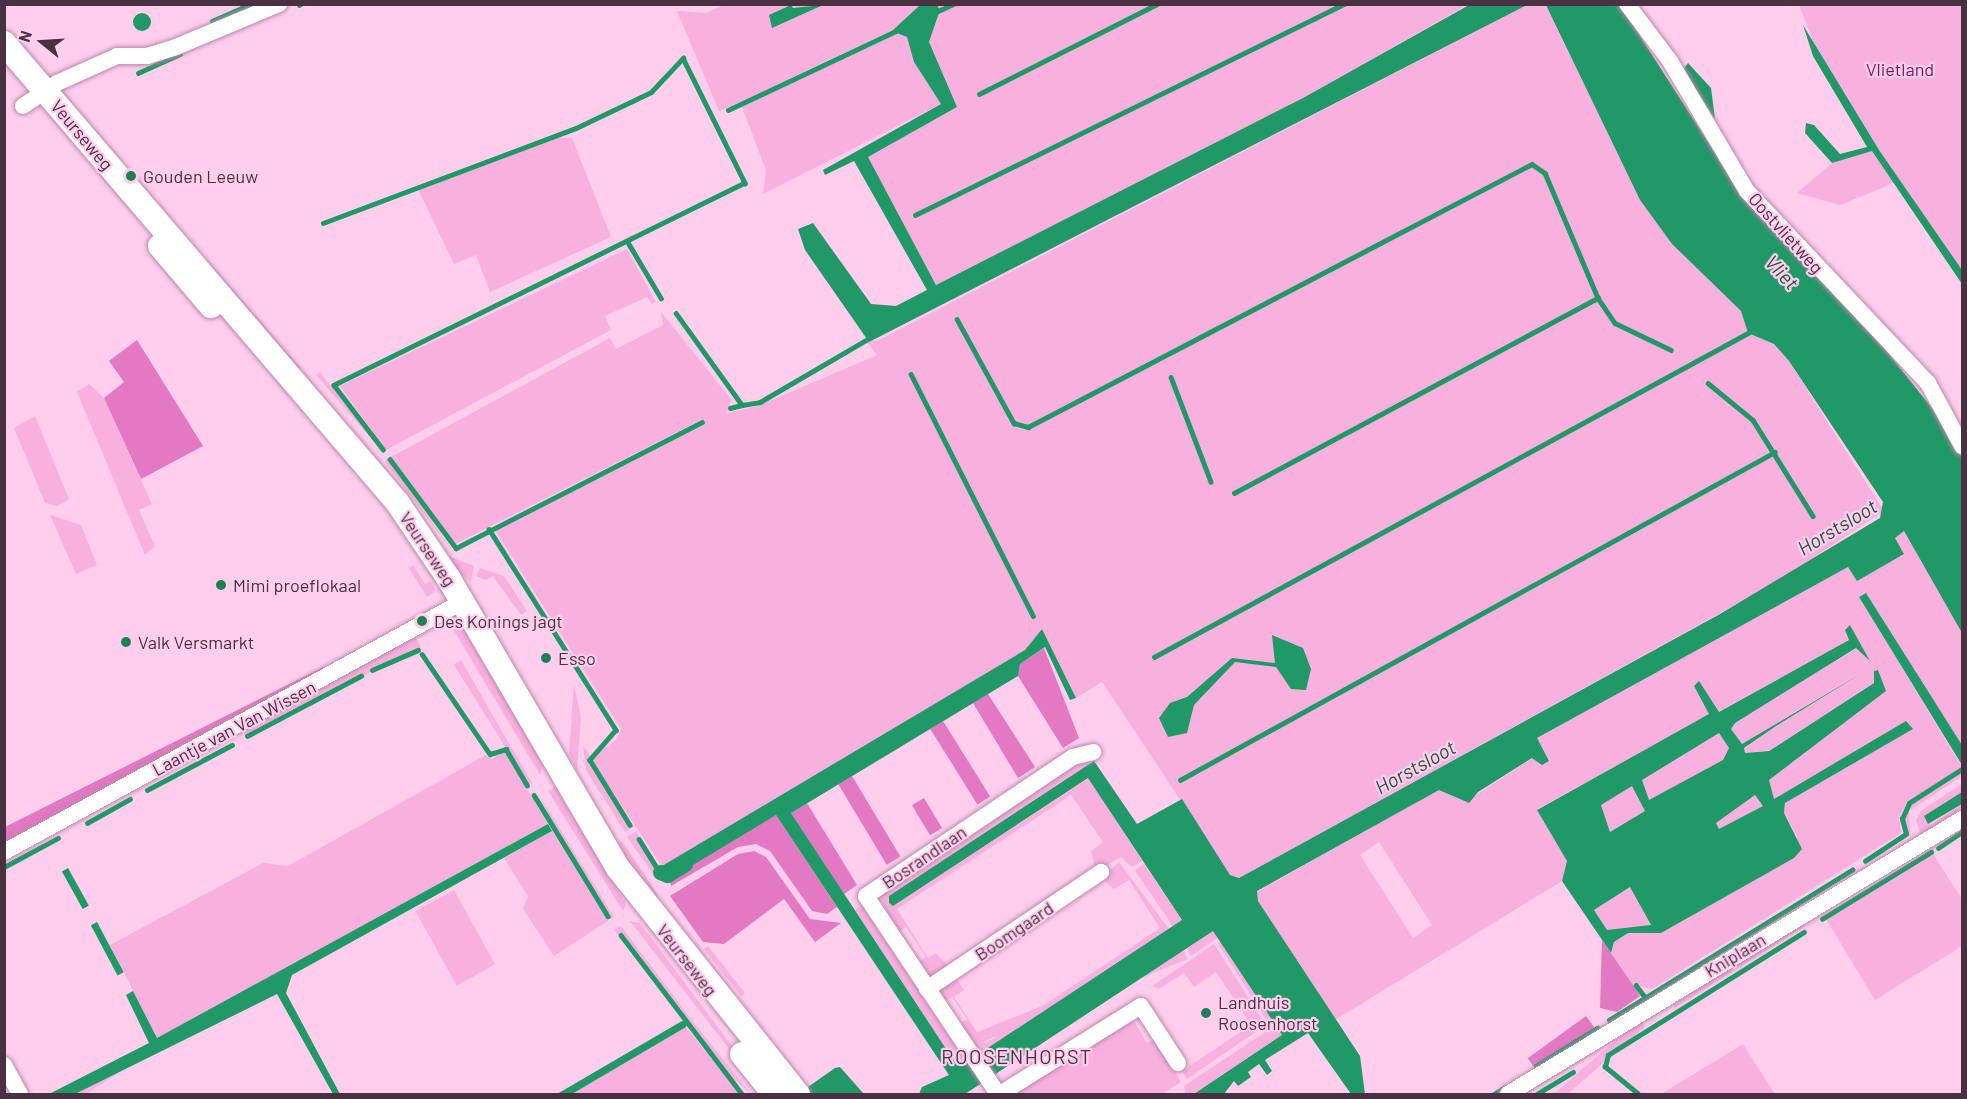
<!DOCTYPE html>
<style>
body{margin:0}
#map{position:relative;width:1967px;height:1099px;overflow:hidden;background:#ffceed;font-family:Barlow,sans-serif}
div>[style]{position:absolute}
.green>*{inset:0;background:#f8b1df;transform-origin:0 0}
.forest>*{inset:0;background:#e378c3;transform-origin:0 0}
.water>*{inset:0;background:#209867;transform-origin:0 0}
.round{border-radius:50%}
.stream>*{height:4.5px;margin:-2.25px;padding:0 2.25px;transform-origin:2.25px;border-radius:2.25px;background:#209867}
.canal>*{height:15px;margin:-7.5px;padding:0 7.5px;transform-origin:7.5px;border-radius:7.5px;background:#209867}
.roads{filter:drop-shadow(0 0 2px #be85ab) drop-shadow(0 0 2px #be85ab)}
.minor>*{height:16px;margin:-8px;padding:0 8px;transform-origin:8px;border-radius:8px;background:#fff}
.secondary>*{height:24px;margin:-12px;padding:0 12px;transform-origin:12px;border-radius:12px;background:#fff}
.dots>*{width:16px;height:16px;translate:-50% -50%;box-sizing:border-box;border:3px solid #ffceed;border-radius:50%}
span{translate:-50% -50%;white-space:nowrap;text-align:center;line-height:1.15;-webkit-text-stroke:4.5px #ffceed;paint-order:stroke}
.park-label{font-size:18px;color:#781861}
.street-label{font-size:18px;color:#493141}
.poi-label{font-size:18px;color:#493141}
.left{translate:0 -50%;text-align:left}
.water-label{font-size:20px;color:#1b553a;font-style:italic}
.neighbourhood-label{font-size:20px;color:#493141;letter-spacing:1.5px}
.frame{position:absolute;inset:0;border:6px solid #493141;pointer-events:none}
.north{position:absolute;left:12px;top:12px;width:60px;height:60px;-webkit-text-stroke:4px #ffceed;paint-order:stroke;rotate:288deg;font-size:16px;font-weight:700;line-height:24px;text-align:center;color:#493141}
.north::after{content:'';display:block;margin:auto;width:21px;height:27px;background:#493141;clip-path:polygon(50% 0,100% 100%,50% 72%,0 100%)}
</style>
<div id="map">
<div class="green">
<i style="clip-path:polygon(726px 4px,920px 5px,897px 28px,781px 82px,895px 32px,907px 37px,914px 62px,941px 104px,763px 194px,766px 170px,740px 102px,719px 111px,677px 11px,706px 13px)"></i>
<i style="clip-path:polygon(1546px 4px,1640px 200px,1672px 244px,1741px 311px,1748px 333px,1774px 344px,1789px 361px,1884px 511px,1778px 581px,1239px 878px,1230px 875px,1102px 682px,1076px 698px,1042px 629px,1025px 650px,662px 866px,594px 764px,593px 756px,617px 739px,621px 729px,495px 530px,704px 425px,701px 420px,455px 544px,391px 457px,610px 338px,616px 349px,663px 325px,661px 312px,731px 399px,727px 413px,758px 406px,877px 355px,866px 340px,877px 341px,1527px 5px)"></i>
<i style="clip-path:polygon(937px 5px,1467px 5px,1303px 98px,936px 285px,868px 157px,957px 107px,929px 42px,940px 10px)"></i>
<i style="clip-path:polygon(1799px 5px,1962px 5px,1962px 276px,1870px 143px,1819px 57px)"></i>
<i style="clip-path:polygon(548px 137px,572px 138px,611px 237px,490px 292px,476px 255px,454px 264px,417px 187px)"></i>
<i style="clip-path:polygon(1872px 151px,1895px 181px,1887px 186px,1840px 205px,1797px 193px,1832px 163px)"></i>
<i style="clip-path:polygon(627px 249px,656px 302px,652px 304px,647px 297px,605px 316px,611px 330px,386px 450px,340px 386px)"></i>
<i style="clip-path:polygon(207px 260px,301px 368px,291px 370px,202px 265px)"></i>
<i style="clip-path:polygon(320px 372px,382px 451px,316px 375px)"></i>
<i style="clip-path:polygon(89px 384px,104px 398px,152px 504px,139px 510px,155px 546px,145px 555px,77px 392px)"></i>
<i style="clip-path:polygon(35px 416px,69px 499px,57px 506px,45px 503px,14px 428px)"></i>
<i style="clip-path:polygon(387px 458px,454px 553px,385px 462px)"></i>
<i style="clip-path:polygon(383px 466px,445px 555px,474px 566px,471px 581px,449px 566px,376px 471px)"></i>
<i style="clip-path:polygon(50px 515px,81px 525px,97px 565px,76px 574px)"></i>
<i style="clip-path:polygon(evenodd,1904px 531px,1962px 633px,1962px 745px,1866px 593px,1859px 597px,1962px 767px,1907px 802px,1899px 818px,1901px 833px,1652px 989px,1633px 985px,1611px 953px,1614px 942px,1628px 933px,1661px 933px,1794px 858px,1797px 836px,1784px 813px,1785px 803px,1913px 729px,1774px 799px,1769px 780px,1886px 691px,1874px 671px,1876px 681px,1858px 693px,1770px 750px,1745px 753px,1744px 749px,1776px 726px,1860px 673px,1742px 744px,1731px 729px,1734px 723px,1857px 648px,1870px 661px,1850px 625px,1849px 640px,1718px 712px,1699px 682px,1694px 687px,1710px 714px,1537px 809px,1567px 861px,1562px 881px,1335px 1020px,1258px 901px,1257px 892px,1440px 789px,1465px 802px,1533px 758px,1542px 765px,1549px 761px,1537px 738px,1848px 567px,1857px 580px,1904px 554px,1895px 538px,1904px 531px,1379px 842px,1432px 925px,1413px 938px,1360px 855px,1379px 842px)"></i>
<i style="clip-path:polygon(413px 565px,425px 584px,431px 581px,436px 591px,427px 597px,409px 568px)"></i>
<i style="clip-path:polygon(480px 568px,504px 576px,527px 611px,521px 615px,493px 576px,486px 580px,476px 576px)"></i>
<i style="clip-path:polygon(447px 619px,459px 623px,494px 680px,543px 765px,540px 775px)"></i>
<i style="clip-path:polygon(414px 635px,421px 647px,244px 736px,246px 728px)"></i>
<i style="clip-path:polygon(461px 660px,532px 783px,529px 785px,454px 665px)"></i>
<i style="clip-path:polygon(574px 684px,581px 717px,577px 771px,569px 753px)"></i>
<i style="clip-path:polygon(1719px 733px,1729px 748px,1723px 760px,1649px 801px,1641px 780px)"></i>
<i style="clip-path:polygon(583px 745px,634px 827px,625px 832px,586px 770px)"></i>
<i style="clip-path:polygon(505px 752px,548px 824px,157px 1038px,110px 945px,263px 863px,288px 866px,486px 755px,491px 759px)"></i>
<i style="clip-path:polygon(1091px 757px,1094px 761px,888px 900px,893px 906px,1089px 778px,1142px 861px,1132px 867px,1121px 857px,1096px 871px,1091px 851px,1103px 842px,1071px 795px,897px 909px,928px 958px,936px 953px,950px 968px,935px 976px,925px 975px,917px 963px,926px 957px,906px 927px,897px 933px,880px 896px,1072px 764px)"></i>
<i style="clip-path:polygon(1962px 771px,1962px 776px,1909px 811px,1911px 841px,1903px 819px,1909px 804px)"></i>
<i style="clip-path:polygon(1962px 784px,1962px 792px,1924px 817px,1931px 825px,1962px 804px,1962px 815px,1920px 833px,1916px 820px,1922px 810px)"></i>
<i style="clip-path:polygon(1632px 785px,1646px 811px,1610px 832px,1601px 805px)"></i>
<i style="clip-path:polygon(555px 787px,626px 904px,623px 911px,548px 791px)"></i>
<i style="clip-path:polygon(538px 793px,614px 917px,611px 919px,554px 826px)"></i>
<i style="clip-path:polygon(1755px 794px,1764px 806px,1719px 829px,1716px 823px)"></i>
<i style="clip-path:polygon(552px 831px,608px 921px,554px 956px,523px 909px,528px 896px,504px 858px)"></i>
<i style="clip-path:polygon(636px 831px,661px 874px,655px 877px,627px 837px)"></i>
<i style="clip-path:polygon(622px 841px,658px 895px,647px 902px,616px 844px)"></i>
<i style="clip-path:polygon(1933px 854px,1962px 899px,1962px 946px,1875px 1000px,1826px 919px)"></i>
<i style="clip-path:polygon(1119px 862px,1169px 929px,978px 1055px,958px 1025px,967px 1019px,952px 997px,943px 1002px,939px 991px,954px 975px,964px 990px,954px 997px,985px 1044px,1160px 928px,1129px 880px,1114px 889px,1101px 878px)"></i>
<i style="left:1144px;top:864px;width:68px;height:11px;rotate:56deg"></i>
<i style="clip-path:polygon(1630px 887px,1651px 926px,1607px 930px,1594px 910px)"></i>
<i style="left:454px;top:890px;width:85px;height:44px;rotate:61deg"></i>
<i style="clip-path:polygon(861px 906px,868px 907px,969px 1061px,962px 1065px,956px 1064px,855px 910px)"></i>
<i style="clip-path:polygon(630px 921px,640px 923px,768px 1094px,764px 1094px)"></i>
<i style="clip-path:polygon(1803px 924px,1805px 926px,1675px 1008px,1671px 1000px)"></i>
<i style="clip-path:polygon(621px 926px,691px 1019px,751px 1094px,730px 1075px,622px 933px,618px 935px,614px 930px)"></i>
<i style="clip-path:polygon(1213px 931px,1219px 937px,1191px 956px,1186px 947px)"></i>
<i style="left:1222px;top:940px;width:96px;height:5px;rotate:58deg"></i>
<i style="clip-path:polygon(1214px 944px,1266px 1025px,1187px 1079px,1182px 1071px,1251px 1025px,1216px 972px,1194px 987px,1184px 973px,1159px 989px,1152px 986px)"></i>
<i style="left:708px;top:946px;width:60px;height:5px;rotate:52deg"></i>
<i style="left:1183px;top:949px;width:11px;height:229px;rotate:68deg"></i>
<i style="clip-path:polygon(1132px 1018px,1147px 1043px,1157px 1038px,1181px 1082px,1162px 1094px,1015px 1094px)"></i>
<i style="left:1639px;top:1020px;width:9px;height:143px;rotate:49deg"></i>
<i style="clip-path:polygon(1276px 1025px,1282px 1036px,1195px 1094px,1185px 1094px,1184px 1086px)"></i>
<i style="clip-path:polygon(686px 1027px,740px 1094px,572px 1094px)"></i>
<i style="clip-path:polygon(1743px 1044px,1775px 1094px,1661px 1094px)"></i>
<i style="clip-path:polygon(138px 1060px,86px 1094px,75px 1094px)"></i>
</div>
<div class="forest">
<i style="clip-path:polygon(137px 340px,203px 446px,141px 479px,104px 398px,124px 382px,109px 361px)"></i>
<i style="clip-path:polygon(1044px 648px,1079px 738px,1063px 748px,1018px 676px,1020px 664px)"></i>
<i style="clip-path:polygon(323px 667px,326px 672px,5px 842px,5px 827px)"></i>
<i style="clip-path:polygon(988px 694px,1035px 767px,1018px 778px,973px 703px)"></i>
<i style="left:943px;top:721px;width:89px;height:15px;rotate:58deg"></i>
<i style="left:852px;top:776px;width:94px;height:16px;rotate:59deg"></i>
<i style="left:924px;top:798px;width:35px;height:14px;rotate:59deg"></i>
<i style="clip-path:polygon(807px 803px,857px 885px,844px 894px,791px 813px)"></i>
<i style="clip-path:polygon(776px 815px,837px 907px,827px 914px,812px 911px,770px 851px,756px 844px,738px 847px,671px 886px,669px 876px)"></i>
<i style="clip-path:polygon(754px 851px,766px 857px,810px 919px,841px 923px,815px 942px,784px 899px,724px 944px,703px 942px,670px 896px,738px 854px)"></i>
<i style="clip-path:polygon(1597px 933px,1633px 985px,1640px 996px,1617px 1012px,1600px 1008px,1602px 940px)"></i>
<i style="left:1586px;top:1016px;width:14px;height:72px;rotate:54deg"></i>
</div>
<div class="water">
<i style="clip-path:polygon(791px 5px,793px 8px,823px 5px,772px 28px,769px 15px)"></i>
<i style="clip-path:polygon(920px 5px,937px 5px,940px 10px,929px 42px,957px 107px,868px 157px,936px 285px,1303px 98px,1469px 5px,1527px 5px,869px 342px,805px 250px,798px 229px,813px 223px,871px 304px,896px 306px,927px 290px,854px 161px,825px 175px,823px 170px,941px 104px,914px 62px,907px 37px,892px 31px)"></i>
<i style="clip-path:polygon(1546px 5px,1620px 5px,1742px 195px,1861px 319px,1943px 422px,1962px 458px,1962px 633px,1904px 531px,1895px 538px,1904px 554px,1857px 581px,1848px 567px,1537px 738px,1549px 761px,1542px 765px,1532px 758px,1478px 792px,1469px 803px,1439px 790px,1257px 891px,1258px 901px,1360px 1056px,1365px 1094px,1351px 1094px,1308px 1033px,1265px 1060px,1272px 1071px,1267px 1075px,1259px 1064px,1248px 1072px,1251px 1077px,1238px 1086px,1234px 1081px,1224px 1094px,1194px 1094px,1282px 1035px,1213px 931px,965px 1094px,919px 1094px,922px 1087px,949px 1075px,776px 815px,688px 868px,669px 876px,662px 866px,1025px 650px,1042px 629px,1076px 698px,1070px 700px,1045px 647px,1020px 664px,1018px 676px,791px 813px,956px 1064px,962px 1065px,1182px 920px,1088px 778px,893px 906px,889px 903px,889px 896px,1094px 761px,1137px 824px,1182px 799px,1230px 875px,1239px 878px,1720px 614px,1880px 518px,1883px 502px,1789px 361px,1774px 344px,1748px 333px,1741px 311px,1672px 244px,1640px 200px)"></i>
<i class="round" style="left:133px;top:13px;width:18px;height:18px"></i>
<i style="clip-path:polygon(1803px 25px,1879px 150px,1962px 270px,1962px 284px,1872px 151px,1832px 163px,1805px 133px,1806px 123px,1814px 125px,1840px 154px,1867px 147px,1813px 56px)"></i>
<i style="clip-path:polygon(1688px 63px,1711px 88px,1715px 119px,1683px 70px)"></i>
<i style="clip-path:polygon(1866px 593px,1962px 745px,1962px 765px,1859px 597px)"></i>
<i style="clip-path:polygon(evenodd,1850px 625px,1870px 661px,1856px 648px,1735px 723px,1731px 729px,1742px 744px,1860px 674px,1776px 726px,1744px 748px,1745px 753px,1769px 751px,1874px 683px,1874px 671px,1878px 670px,1886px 691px,1769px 780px,1774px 799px,1906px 721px,1913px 729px,1785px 803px,1784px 813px,1802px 849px,1794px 858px,1661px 933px,1628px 933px,1614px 942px,1611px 953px,1562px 881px,1567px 861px,1537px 810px,1709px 714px,1694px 686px,1699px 681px,1719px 712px,1849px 640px,1845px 630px,1850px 625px,1719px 733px,1729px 748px,1723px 760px,1649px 800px,1642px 780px,1719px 733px,1850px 625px,1632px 786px,1645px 811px,1610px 832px,1601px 805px,1632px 786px,1850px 625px,1755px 795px,1763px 806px,1719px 829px,1716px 823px,1755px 795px,1850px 625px,1630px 887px,1651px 925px,1607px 930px,1594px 910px,1630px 887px)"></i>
<i style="clip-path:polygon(1272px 635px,1303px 648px,1311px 669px,1306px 690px,1291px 689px,1276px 667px,1235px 662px,1194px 705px,1187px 733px,1168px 737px,1159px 718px,1170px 703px,1187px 697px,1232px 658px,1275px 663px)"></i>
<i style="clip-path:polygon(1962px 792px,1962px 804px,1928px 824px,1924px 816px)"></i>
<i style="clip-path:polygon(548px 824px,552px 831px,292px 975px,286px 993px,340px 1094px,333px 1094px,277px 994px,75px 1094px,49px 1094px,149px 1043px,126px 995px,133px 991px,157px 1038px)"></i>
<i style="left:68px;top:868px;width:43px;height:7px;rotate:61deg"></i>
<i style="left:97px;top:922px;width:57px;height:7px;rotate:62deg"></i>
<i style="clip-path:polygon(682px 1021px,688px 1022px,686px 1027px,572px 1094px,557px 1094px)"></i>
<i style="clip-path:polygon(840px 1067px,864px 1094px,798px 1094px,835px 1068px)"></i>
</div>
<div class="stream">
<i style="left:299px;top:5px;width:2px;rotate:-27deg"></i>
<i style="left:936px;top:12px;width:19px;rotate:-25deg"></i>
<i style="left:212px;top:21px;width:43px;rotate:-23.6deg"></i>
<i style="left:138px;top:73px;width:46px;rotate:-24.3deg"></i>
<i style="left:979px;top:94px;width:199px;rotate:-26.8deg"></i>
<i style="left:728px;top:110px;width:186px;rotate:-25.2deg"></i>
<i style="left:915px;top:215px;width:478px;rotate:-26.2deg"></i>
<i style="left:323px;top:223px;width:270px;rotate:-20.6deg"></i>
<i style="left:576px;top:128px;width:83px;rotate:-25.6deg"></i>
<i style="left:651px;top:92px;width:47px;rotate:-46.7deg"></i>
<i style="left:683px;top:58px;width:140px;rotate:63.6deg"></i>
<i style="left:745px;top:183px;width:458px;rotate:153.8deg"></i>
<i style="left:334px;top:385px;width:81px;rotate:52.6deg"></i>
<i style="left:629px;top:244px;width:63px;rotate:59.3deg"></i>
<i style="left:676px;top:313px;width:113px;rotate:54.3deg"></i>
<i style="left:742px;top:405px;width:18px;rotate:-9deg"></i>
<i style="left:760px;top:402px;width:123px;rotate:-30.3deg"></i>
<i style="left:957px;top:319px;width:119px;rotate:61.3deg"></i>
<i style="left:1014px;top:423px;width:15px;rotate:16deg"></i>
<i style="left:1028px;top:427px;width:568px;rotate:-27.56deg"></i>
<i style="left:1532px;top:164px;width:16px;rotate:35deg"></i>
<i style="left:1545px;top:173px;width:136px;rotate:67deg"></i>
<i style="left:1598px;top:298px;width:30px;rotate:56deg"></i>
<i style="left:1615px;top:323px;width:62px;rotate:25.7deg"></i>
<i style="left:911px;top:374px;width:271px;rotate:63.2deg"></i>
<i style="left:1171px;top:377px;width:112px;rotate:69.1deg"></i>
<i style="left:1708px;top:383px;width:58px;rotate:39.4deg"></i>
<i style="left:1753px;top:420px;width:113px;rotate:58deg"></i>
<i style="left:730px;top:408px;width:12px;rotate:-14deg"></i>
<i style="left:390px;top:459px;width:111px;rotate:53.4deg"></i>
<i style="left:456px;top:548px;width:276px;rotate:-27.1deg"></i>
<i style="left:1234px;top:493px;width:413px;rotate:-28.2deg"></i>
<i style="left:489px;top:529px;width:238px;rotate:57.7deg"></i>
<i style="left:616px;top:730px;width:40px;rotate:131deg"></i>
<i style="left:590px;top:760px;width:76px;rotate:58.4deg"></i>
<i style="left:422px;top:654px;width:121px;rotate:55.8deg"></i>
<i style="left:490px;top:754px;width:17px;rotate:-17deg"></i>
<i style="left:506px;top:749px;width:42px;rotate:59.7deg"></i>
<i style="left:1154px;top:657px;width:677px;rotate:-28.61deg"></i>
<i style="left:372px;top:670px;width:50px;rotate:-23.5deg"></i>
<i style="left:247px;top:736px;width:129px;rotate:-27.8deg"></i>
<i style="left:1180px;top:780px;width:679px;rotate:-28.87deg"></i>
<i style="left:147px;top:790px;width:96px;rotate:-27.9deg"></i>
<i style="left:534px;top:795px;width:142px;rotate:58.6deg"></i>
<i style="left:87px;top:823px;width:49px;rotate:-29.2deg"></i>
<i style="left:639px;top:839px;width:39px;rotate:58deg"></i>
<i style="left:1938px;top:848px;width:29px;rotate:-34deg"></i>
<i style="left:1865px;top:861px;width:49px;rotate:-33.4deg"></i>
<i style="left:1906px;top:834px;width:16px;rotate:-105deg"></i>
<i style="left:1902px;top:819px;width:17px;rotate:-66deg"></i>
<i style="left:1909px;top:803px;width:63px;rotate:-32.7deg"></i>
<i style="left:4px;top:867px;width:61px;rotate:-28.2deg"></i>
<i style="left:1822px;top:919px;width:128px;rotate:-31.6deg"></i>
<i style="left:621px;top:935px;width:200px;rotate:52.7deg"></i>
<i style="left:1636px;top:985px;width:15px;rotate:53deg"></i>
<i style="left:1609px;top:1020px;width:286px;rotate:-31.7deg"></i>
<i style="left:1536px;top:1066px;width:72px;rotate:-31.9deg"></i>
<i style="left:1494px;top:1094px;width:12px;rotate:-31deg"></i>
<i style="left:1537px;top:1094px;width:42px;rotate:-31.4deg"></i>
<i style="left:1638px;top:1094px;width:43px;rotate:-140.7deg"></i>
<i style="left:1605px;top:1067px;width:12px;rotate:-76deg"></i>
<i style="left:1608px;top:1055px;width:231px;rotate:-32.1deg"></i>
</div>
<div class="canal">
<i style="left:660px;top:872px;width:8px;rotate:23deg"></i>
<i style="left:667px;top:875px;width:21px;rotate:-31deg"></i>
</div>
<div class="roads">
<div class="minor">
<i style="left:1627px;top:4px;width:71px;rotate:53deg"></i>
<i style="left:1670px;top:61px;width:151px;rotate:59.4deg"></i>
<i style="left:1747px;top:191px;width:264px;rotate:46.7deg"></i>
<i style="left:1928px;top:383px;width:72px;rotate:61.6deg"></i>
<i style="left:23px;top:106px;width:41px;rotate:-34.1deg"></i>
<i style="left:57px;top:83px;width:66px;rotate:-24.2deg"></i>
<i style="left:117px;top:56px;width:30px"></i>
<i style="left:147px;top:56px;width:30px;rotate:-17deg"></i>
<i style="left:176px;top:47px;width:112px;rotate:-22.7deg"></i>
<i style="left:4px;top:852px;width:522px;rotate:-28.63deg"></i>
<i style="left:927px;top:989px;width:210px;rotate:-33.9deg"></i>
<i style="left:4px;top:1065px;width:33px;rotate:61deg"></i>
<i style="left:998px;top:1094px;width:238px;rotate:-123.7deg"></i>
<i style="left:866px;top:896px;width:249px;rotate:-33.9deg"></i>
<i style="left:1073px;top:757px;width:21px;rotate:-14deg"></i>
<i style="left:1000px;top:1094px;width:166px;rotate:-32deg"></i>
<i style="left:1141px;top:1006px;width:68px;rotate:57deg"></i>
<i style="left:1508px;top:1094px;width:531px;rotate:-31.2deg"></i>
</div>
<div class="secondary">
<i style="left:4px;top:43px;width:604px;rotate:49.43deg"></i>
<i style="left:397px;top:502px;width:93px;rotate:56deg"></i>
<i style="left:449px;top:579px;width:335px;rotate:59.7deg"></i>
<i style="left:618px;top:868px;width:289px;rotate:51.5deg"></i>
<i style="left:160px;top:246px;width:79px;rotate:49.6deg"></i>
<i style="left:742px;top:1054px;width:51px;rotate:51.3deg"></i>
</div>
</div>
<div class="dots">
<i style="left:131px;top:176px;background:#1f7e56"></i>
<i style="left:221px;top:585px;background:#1f7e56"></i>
<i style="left:422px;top:621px;background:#1f7e56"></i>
<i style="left:126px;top:642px;background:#1f7e56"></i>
<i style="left:546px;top:658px;background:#1f7e56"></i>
<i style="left:1206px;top:1013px;background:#1f7e56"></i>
</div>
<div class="park-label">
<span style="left:1900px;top:69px">Vlietland</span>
</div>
<div class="street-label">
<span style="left:82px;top:135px;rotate:50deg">Veurseweg</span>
<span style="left:1786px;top:233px;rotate:48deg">Oostvlietweg</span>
<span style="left:428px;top:549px;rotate:56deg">Veurseweg</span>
<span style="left:234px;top:728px;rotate:-28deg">Laantje van Van Wissen</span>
<span style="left:924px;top:857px;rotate:-34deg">Bosrandlaan</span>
<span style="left:1014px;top:931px;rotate:-34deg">Boomgaard</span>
<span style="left:1735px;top:955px;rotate:-31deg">Kniplaan</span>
<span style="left:687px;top:960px;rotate:52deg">Veurseweg</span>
</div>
<div class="poi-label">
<span class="left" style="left:143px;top:176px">Gouden Leeuw</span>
<span class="left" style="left:233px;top:585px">Mimi proeflokaal</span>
<span class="left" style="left:434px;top:621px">Des Konings jagt</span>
<span class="left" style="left:138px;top:642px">Valk Versmarkt</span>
<span class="left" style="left:558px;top:658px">Esso</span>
<span class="left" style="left:1218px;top:1013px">Landhuis<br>Roosenhorst</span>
</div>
<div class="water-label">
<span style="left:1782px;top:272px;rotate:47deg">Vliet</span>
<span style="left:1837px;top:527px;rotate:-31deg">Horstsloot</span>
<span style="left:1415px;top:767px;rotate:-29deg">Horstsloot</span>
</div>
<div class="neighbourhood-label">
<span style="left:1017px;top:1056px">ROOSENHORST</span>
</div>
<div class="frame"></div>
<div class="north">N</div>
</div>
